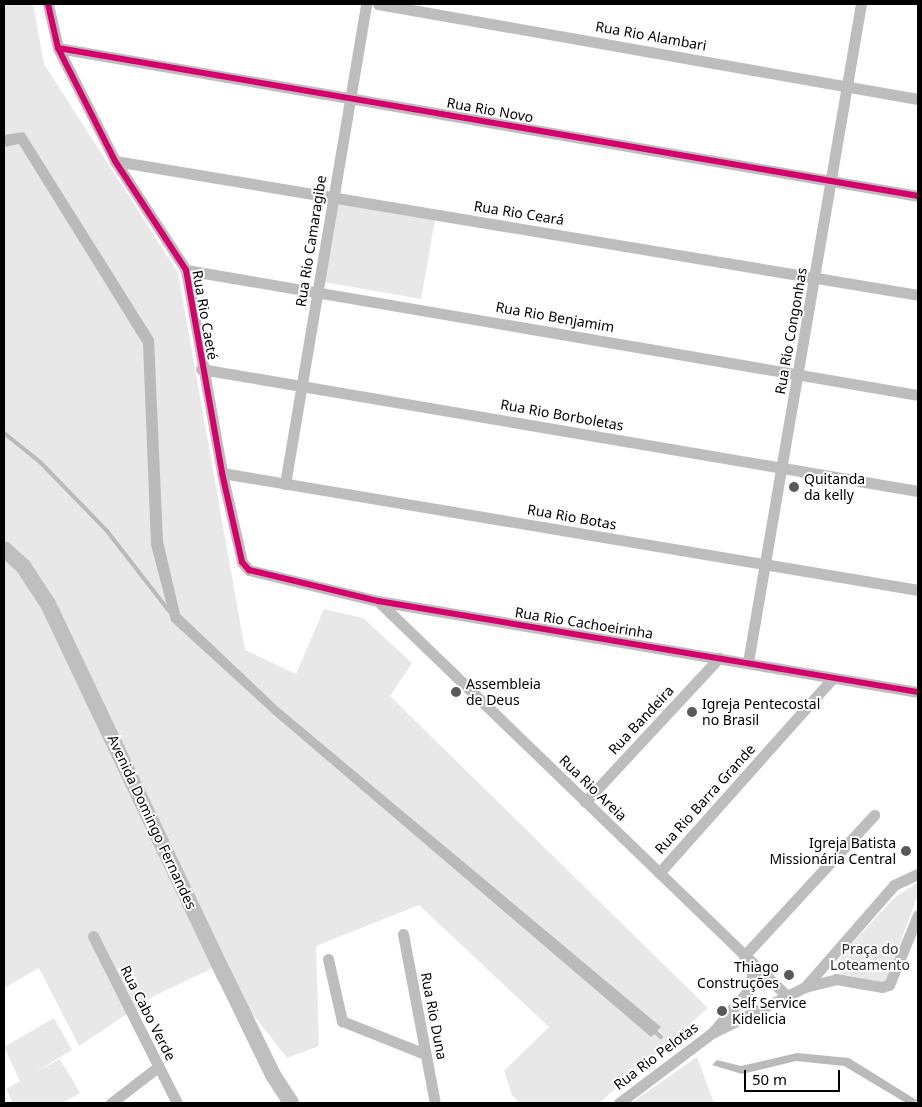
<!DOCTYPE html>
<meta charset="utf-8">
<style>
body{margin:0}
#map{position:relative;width:922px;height:1107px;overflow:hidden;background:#fff;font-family:"Noto Sans",sans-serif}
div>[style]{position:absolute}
.green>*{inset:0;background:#e8e8e8;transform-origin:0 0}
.water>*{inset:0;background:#bababa}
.stream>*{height:4px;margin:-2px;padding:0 2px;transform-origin:2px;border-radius:2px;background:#bababa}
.street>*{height:11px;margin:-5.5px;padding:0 5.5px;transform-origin:5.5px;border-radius:5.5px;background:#bdbdbd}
.secondary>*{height:16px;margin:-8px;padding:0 8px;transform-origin:8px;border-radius:8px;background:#bfbfbf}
.cycleway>*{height:6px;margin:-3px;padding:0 3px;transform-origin:3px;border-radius:3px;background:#d6006c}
.dots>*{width:14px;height:14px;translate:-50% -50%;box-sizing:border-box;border:2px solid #fff;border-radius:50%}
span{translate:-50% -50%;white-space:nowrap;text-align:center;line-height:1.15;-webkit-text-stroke:4px #fff;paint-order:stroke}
.street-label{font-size:14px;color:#000}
.poi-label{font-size:14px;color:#000}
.left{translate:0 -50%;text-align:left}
.right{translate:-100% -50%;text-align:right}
.park-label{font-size:14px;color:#2c2c2c}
.frame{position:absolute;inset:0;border:5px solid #000;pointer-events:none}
.scale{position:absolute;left:744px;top:1070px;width:96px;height:22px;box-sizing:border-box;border:2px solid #000;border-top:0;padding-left:6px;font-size:15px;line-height:18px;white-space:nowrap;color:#000;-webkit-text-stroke:4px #fff;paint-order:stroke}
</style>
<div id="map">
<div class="green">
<i style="clip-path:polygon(4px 4px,33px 4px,44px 64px,178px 273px,245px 650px,296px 674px,324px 609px,363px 618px,412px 663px,390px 696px,708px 1008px,599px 1103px,519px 1103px,512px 1095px,504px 1071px,549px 1027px,419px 905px,316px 946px,319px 1046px,287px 1058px,230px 985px,219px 965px,154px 996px,79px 1046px,39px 968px,4px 988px)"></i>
<i style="left:337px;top:200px;width:100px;height:83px;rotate:10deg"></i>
<i style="clip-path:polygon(918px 882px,918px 894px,885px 984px,839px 973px,837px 967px,843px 953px,894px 898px)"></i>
<i style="clip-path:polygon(54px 1018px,72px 1050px,32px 1074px,60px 1059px,80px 1093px,62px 1103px,13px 1103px,6px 1089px,20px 1081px,4px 1047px)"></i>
<i style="clip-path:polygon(697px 1057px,714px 1103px,631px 1103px)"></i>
</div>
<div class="water">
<i style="clip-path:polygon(24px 132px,154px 339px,163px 541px,180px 614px,278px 707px,661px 1027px,651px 1037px,274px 715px,171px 621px,151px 545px,143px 344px,19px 144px,4px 147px,4px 135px)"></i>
<i style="clip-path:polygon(797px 1053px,849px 1058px,918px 1101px,906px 1103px,844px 1066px,796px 1061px,742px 1074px,712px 1065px,717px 1060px,741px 1066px)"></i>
</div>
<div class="stream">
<i style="left:4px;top:433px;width:46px;rotate:38.9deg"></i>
<i style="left:40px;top:462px;width:96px;rotate:45.8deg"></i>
<i style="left:107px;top:531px;width:101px;rotate:52.2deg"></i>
<i style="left:652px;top:1029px;width:12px;rotate:42deg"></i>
</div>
<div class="street">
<i style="left:48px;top:4px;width:45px;rotate:77.2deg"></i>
<i style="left:58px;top:48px;width:127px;rotate:63.2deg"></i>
<i style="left:115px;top:161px;width:130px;rotate:56.9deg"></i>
<i style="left:186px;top:270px;width:206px;rotate:79.9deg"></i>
<i style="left:222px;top:473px;width:91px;rotate:77.3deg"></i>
<i style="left:242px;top:562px;width:11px;rotate:49deg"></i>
<i style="left:249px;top:570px;width:133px;rotate:13.5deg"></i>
<i style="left:378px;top:601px;width:548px;rotate:9.57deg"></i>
<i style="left:378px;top:4px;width:548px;rotate:9.98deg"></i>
<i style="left:58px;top:48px;width:873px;rotate:9.76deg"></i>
<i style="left:115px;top:161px;width:814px;rotate:9.47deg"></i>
<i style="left:186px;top:270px;width:743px;rotate:9.69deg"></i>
<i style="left:201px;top:369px;width:727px;rotate:9.66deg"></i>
<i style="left:222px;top:473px;width:706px;rotate:9.54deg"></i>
<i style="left:285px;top:484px;width:487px;rotate:-80.4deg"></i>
<i style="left:378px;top:601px;width:569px;rotate:44deg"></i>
<i style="left:748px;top:662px;width:668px;rotate:-80.26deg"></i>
<i style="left:585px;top:802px;width:197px;rotate:-47.1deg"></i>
<i style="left:659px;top:873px;width:261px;rotate:-48.3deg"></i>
<i style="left:403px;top:934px;width:172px;rotate:79.3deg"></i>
<i style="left:93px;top:936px;width:187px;rotate:63.3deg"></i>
<i style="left:744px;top:956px;width:192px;rotate:-47.3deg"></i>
<i style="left:328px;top:959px;width:64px;rotate:77.3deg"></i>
<i style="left:342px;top:1021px;width:89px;rotate:21.7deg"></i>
<i style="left:805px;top:987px;width:32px;rotate:-14deg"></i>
<i style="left:836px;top:979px;width:47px;rotate:9.9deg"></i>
<i style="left:882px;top:987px;width:7px;rotate:-16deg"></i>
<i style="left:889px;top:985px;width:76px;rotate:-67.5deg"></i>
<i style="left:712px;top:1033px;width:104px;rotate:-26.3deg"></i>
<i style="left:805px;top:987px;width:135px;rotate:-48.9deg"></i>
<i style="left:894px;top:885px;width:26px;rotate:-25deg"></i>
<i style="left:111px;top:1103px;width:59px;rotate:-37.5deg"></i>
<i style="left:619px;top:1103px;width:116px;rotate:-37deg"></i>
<i style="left:712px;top:1033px;width:62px;rotate:-49.6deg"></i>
<i style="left:752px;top:986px;width:23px;rotate:-90deg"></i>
</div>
<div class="secondary">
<i style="left:4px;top:549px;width:25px;rotate:42deg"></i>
<i style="left:23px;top:566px;width:45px;rotate:56.7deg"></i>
<i style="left:48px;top:604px;width:410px;rotate:64.6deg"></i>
<i style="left:224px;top:974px;width:112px;rotate:64.1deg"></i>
<i style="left:273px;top:1075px;width:33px;rotate:57deg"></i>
</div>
<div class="cycleway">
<i style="left:48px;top:4px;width:45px;rotate:77.2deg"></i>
<i style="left:58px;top:48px;width:127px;rotate:63.2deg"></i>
<i style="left:115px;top:161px;width:130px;rotate:56.9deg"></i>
<i style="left:186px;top:270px;width:206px;rotate:79.9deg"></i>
<i style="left:222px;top:473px;width:91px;rotate:77.3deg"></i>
<i style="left:242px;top:562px;width:11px;rotate:49deg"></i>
<i style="left:249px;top:570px;width:133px;rotate:13.5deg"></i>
<i style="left:378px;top:601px;width:548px;rotate:9.57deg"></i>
<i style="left:58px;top:48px;width:873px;rotate:9.76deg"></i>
</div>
<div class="dots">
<i style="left:794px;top:487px;background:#595959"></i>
<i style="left:456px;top:692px;background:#595959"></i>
<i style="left:692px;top:712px;background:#595959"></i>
<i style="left:906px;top:851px;background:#595959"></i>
<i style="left:789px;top:975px;background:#595959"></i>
<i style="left:722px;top:1011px;background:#595959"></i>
</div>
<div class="street-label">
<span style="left:651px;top:36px;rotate:10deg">Rua Rio Alambari</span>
<span style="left:490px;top:110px;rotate:10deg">Rua Rio Novo</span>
<span style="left:519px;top:213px;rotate:9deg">Rua Rio Ceará</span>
<span style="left:311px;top:241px;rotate:-81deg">Rua Rio Camaragibe</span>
<span style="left:205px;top:315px;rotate:80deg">Rua Rio Caeté</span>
<span style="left:555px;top:317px;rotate:10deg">Rua Rio Benjamim</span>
<span style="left:791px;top:331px;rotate:-80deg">Rua Rio Congonhas</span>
<span style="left:562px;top:415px;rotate:10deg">Rua Rio Borboletas</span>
<span style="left:572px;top:517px;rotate:10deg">Rua Rio Botas</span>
<span style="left:584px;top:623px;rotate:9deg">Rua Rio Cachoeirinha</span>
<span style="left:641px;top:720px;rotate:-47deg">Rua Bandeira</span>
<span style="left:593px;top:788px;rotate:44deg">Rua Rio Areia</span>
<span style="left:705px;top:799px;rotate:-48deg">Rua Rio Barra Grande</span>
<span style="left:152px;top:822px;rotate:65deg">Avenida Domingo Fernandes</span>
<span style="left:148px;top:1013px;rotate:63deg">Rua Cabo Verde</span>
<span style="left:434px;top:1016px;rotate:79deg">Rua Rio Duna</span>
<span style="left:656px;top:1056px;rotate:-37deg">Rua Rio Pelotas</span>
</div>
<div class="poi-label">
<span class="left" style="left:804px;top:487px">Quitanda<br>da kelly</span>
<span class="left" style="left:466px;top:692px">Assembleia<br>de Deus</span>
<span class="left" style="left:702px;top:712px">Igreja Pentecostal<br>no Brasil</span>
<span class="right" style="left:896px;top:851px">Igreja Batista<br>Missionária Central</span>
<span class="right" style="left:779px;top:975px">Thiago<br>Construções</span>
<span class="left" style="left:732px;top:1011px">Self Service<br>Kidelicia</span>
</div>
<div class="park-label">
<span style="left:870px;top:957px">Praça do<br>Loteamento</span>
</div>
<div class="frame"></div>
<div class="scale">50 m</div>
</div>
